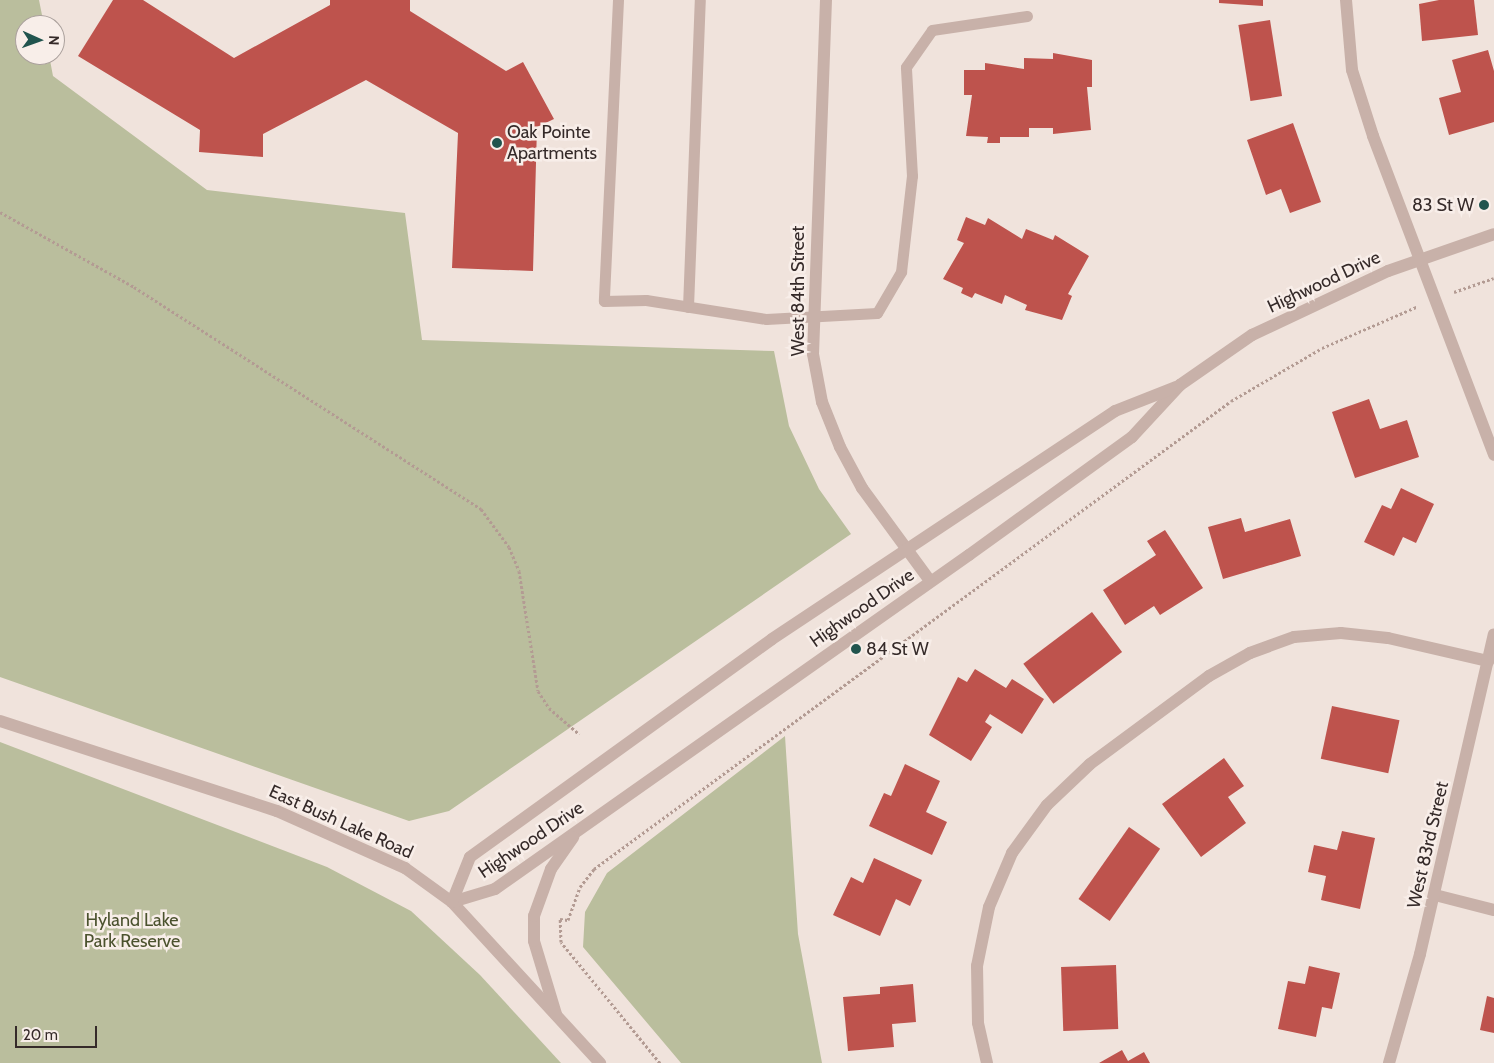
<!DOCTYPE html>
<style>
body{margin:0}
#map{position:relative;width:1494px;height:1063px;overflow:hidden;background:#f0e3dc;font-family:Cabin,sans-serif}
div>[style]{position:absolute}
.green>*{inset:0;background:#babe9d}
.building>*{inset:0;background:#be534d;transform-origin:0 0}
.path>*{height:3px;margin-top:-1.5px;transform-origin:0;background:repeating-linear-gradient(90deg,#b39b93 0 2.5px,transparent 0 5px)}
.service>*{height:11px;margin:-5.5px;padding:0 5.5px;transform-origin:5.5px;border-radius:5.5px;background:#c8b1a9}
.minor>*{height:12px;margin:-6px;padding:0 6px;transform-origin:6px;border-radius:6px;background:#c8b1a9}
.tertiary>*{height:12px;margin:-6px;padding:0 6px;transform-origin:6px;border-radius:6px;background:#c8b1a9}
.dots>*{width:14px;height:14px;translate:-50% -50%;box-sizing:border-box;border:2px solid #f8eee9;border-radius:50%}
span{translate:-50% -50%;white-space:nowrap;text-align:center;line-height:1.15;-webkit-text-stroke:5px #f8eee9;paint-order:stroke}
.poi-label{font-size:18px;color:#352a29}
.left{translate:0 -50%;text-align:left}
.right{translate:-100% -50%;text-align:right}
.street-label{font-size:18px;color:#352a29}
.park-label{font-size:18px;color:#4b522e}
.north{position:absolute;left:15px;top:15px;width:50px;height:50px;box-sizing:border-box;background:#f8eee9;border:1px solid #aaa09c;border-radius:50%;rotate:92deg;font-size:14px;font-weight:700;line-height:20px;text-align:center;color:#352a29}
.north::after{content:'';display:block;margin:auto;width:18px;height:22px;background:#21544e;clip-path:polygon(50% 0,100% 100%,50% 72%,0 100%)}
.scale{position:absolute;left:15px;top:1026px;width:82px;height:22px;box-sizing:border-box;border:2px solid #352a29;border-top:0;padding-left:6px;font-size:15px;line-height:18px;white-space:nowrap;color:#352a29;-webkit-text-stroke:4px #f8eee9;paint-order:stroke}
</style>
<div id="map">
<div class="green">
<i style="clip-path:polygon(0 0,39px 0,44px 25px,25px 25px,25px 55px,49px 55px,53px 76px,207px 190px,405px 213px,422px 340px,774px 351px,789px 426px,819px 489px,851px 534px,449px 811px,409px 821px,0 677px)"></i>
<i style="clip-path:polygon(785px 736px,798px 934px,822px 1063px,681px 1063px,583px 947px,585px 912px,607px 873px)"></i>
<i style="clip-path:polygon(0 742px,327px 867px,411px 911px,480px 975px,561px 1063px,0 1063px)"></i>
</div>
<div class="building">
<i style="clip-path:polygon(113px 0,143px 0,234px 58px,330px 5px,330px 0,410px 0,410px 11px,506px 71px,523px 62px,554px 119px,537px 127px,533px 271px,452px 268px,458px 133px,366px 80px,263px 134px,263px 157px,199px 152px,200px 130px,78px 56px)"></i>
<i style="clip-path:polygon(1219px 0,1263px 0,1263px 6px,1219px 3px)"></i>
<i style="clip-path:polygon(1439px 0,1474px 0,1478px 35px,1422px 41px,1419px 4px)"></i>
<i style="left:1270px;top:20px;width:77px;height:32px;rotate:81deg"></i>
<i style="clip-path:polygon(1488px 50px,1494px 71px,1494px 122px,1449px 135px,1439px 98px,1461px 92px,1452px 60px)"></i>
<i style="clip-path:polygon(1053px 53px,1092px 60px,1092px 87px,1087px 87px,1091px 130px,1053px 134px,1053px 128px,1029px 128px,1029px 137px,1000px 137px,1000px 143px,987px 143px,988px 137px,966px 136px,972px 95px,964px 95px,964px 70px,985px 70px,985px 63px,1024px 69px,1024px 58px,1053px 59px)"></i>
<i style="clip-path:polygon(1293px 123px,1321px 202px,1290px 213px,1281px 189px,1266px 195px,1247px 140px)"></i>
<i style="clip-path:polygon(966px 217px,985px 225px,988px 218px,1022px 239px,1026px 229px,1053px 240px,1055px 235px,1089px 256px,1068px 294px,1072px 296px,1062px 320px,1025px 310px,1027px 305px,1005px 295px,1002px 304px,975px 293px,972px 298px,961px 293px,963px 288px,943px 279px,964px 243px,957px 240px)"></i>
<i style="clip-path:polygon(1369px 399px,1380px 429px,1407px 420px,1419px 457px,1355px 478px,1332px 412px)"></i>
<i style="clip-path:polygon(1401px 488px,1434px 504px,1416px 543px,1403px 537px,1394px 556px,1364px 542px,1382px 505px,1391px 509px)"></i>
<i style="clip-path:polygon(1241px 518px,1245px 532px,1290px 519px,1301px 556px,1223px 579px,1208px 527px)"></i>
<i style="clip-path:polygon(1165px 530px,1203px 588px,1160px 615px,1154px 606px,1125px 625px,1103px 590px,1156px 555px,1147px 541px)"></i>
<i style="left:1092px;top:612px;width:50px;height:86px;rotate:53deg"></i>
<i style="clip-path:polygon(975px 669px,1006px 688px,1012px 679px,1044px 699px,1022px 734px,990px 714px,985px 722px,992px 727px,971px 761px,929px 735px,958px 677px,967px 682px)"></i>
<i style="left:1332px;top:706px;width:69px;height:54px;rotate:12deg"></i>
<i style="clip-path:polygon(1224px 758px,1244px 786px,1228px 797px,1246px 823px,1201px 857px,1162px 804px)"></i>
<i style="clip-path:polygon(905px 764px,940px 781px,926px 812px,947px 822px,932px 855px,869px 826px,884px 793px,891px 796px)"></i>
<i style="left:1129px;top:827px;width:38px;height:88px;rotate:35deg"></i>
<i style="clip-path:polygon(1342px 831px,1375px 838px,1360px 909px,1321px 900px,1326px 876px,1308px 872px,1314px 845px,1337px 850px)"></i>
<i style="clip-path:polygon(874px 858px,922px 880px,910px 906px,896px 899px,880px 936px,833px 915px,851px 877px,863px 883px)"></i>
<i style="left:1116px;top:965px;width:64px;height:55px;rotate:88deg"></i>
<i style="clip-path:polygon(1309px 966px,1340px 973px,1332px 1009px,1322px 1007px,1316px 1037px,1278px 1029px,1288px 981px,1305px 984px)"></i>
<i style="clip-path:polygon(913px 984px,916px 1022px,892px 1024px,894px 1047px,848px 1051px,843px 997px,880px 994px,880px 987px)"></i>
<i style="clip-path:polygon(1487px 996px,1494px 998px,1494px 1033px,1480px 1030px)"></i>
<i style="clip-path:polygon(1122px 1050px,1128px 1061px,1144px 1052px,1150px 1063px,1099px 1063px)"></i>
</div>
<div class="path">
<i style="left:0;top:212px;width:154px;rotate:29.2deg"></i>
<i style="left:134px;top:287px;width:412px;rotate:32.6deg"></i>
<i style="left:481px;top:509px;width:47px;rotate:53.6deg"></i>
<i style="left:509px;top:547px;width:26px;rotate:67deg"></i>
<i style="left:519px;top:571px;width:121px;rotate:81deg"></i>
<i style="left:538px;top:691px;width:20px;rotate:57deg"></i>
<i style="left:549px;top:708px;width:40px;rotate:41deg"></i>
<i style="left:1454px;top:292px;width:42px;rotate:-19.3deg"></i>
<i style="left:660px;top:1063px;width:156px;rotate:-129.3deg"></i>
<i style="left:561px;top:942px;width:23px;rotate:-92deg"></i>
<i style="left:560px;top:919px;width:8px;rotate:7deg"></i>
<i style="left:568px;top:920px;width:35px;rotate:-70deg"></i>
<i style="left:580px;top:887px;width:23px;rotate:-52deg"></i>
<i style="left:594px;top:869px;width:790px;rotate:-36.3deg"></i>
<i style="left:1231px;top:401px;width:105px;rotate:-30.2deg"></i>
<i style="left:1322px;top:348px;width:103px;rotate:-23.6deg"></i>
</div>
<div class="service">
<i style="left:618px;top:0;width:301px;rotate:92.7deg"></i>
<i style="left:604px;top:301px;width:42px;rotate:-1.4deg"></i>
<i style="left:646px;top:300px;width:121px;rotate:9deg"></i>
<i style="left:766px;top:319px;width:111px;rotate:-3.1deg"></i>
<i style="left:877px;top:313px;width:48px;rotate:-59.7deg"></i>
<i style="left:901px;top:272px;width:97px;rotate:-83.5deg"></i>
<i style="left:912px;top:176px;width:109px;rotate:-93.2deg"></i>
<i style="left:906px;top:67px;width:45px;rotate:-54.9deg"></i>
<i style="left:932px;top:30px;width:96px;rotate:-8.4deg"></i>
<i style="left:688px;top:307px;width:307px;rotate:-87.8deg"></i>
</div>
<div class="minor">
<i style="left:826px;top:0;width:354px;rotate:92.1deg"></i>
<i style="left:813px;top:354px;width:49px;rotate:79.4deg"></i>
<i style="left:822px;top:402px;width:48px;rotate:68.2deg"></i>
<i style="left:840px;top:447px;width:47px;rotate:61.8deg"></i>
<i style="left:862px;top:488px;width:115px;rotate:53.8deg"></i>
<i style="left:1346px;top:0;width:70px;rotate:85.1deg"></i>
<i style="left:1352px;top:70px;width:69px;rotate:72.3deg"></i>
<i style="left:1373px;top:136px;width:341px;rotate:69.2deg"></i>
<i style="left:1435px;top:895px;width:61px;rotate:14.3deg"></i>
<i style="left:987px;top:1063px;width:41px;rotate:-102.7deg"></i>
<i style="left:978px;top:1023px;width:57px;rotate:-91deg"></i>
<i style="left:977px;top:966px;width:60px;rotate:-78.5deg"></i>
<i style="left:989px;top:907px;width:59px;rotate:-66.9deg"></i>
<i style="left:1012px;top:853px;width:59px;rotate:-53.9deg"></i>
<i style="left:1047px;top:805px;width:59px;rotate:-43.6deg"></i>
<i style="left:1090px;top:764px;width:148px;rotate:-36.5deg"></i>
<i style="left:1209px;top:676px;width:47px;rotate:-29.3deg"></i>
<i style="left:1250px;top:653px;width:47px;rotate:-20deg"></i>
<i style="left:1294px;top:637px;width:47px;rotate:-4.9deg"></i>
<i style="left:1341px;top:633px;width:47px;rotate:6.1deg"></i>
<i style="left:1388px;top:638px;width:103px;rotate:13deg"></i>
<i style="left:1389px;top:1063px;width:113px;rotate:-74.1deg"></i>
<i style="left:1420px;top:954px;width:328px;rotate:-77deg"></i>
</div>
<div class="tertiary">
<i style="left:0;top:721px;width:291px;rotate:18deg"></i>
<i style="left:277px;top:811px;width:140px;rotate:24deg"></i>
<i style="left:405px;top:868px;width:58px;rotate:35.9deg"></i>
<i style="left:452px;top:902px;width:219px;rotate:47.4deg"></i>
<i style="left:452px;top:902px;width:45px;rotate:-16.8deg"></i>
<i style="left:495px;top:889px;width:580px;rotate:-35.17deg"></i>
<i style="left:969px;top:555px;width:201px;rotate:-35.9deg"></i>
<i style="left:1132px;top:437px;width:71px;rotate:-47.3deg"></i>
<i style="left:1180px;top:385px;width:88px;rotate:-34.8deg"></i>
<i style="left:1252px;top:335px;width:150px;rotate:-25.2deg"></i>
<i style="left:1388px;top:271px;width:112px;rotate:-19.2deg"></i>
<i style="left:452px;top:902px;width:48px;rotate:-68.2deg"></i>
<i style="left:470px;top:857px;width:372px;rotate:-35.8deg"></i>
<i style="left:772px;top:639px;width:412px;rotate:-33.6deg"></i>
<i style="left:1115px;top:411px;width:66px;rotate:-21.5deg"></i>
<i style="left:556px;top:1014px;width:76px;rotate:-106.8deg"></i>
<i style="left:534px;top:941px;width:25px;rotate:-90deg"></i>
<i style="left:534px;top:916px;width:50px;rotate:-70.1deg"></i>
<i style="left:551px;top:869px;width:39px;rotate:-55deg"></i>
</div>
<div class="dots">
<i style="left:497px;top:143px;background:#21544e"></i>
<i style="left:1484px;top:205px;background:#21544e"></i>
<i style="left:856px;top:649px;background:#21544e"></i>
</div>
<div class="poi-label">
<span class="left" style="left:507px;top:143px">Oak Pointe<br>Apartments</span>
<span class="right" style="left:1474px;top:205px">83 St W</span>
<span class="left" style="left:866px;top:649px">84 St W</span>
</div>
<div class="street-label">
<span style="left:1324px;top:282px;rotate:-25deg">Highwood Drive</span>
<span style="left:798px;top:291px;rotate:-90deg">West 84th Street</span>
<span style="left:862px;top:608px;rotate:-35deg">Highwood Drive</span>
<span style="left:341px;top:822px;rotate:24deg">East Bush Lake Road</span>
<span style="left:531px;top:840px;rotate:-34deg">Highwood Drive</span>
<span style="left:1428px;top:845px;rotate:-77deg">West 83rd Street</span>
</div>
<div class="park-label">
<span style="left:132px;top:931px">Hyland Lake<br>Park Reserve</span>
</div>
<div class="north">N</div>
<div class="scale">20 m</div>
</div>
